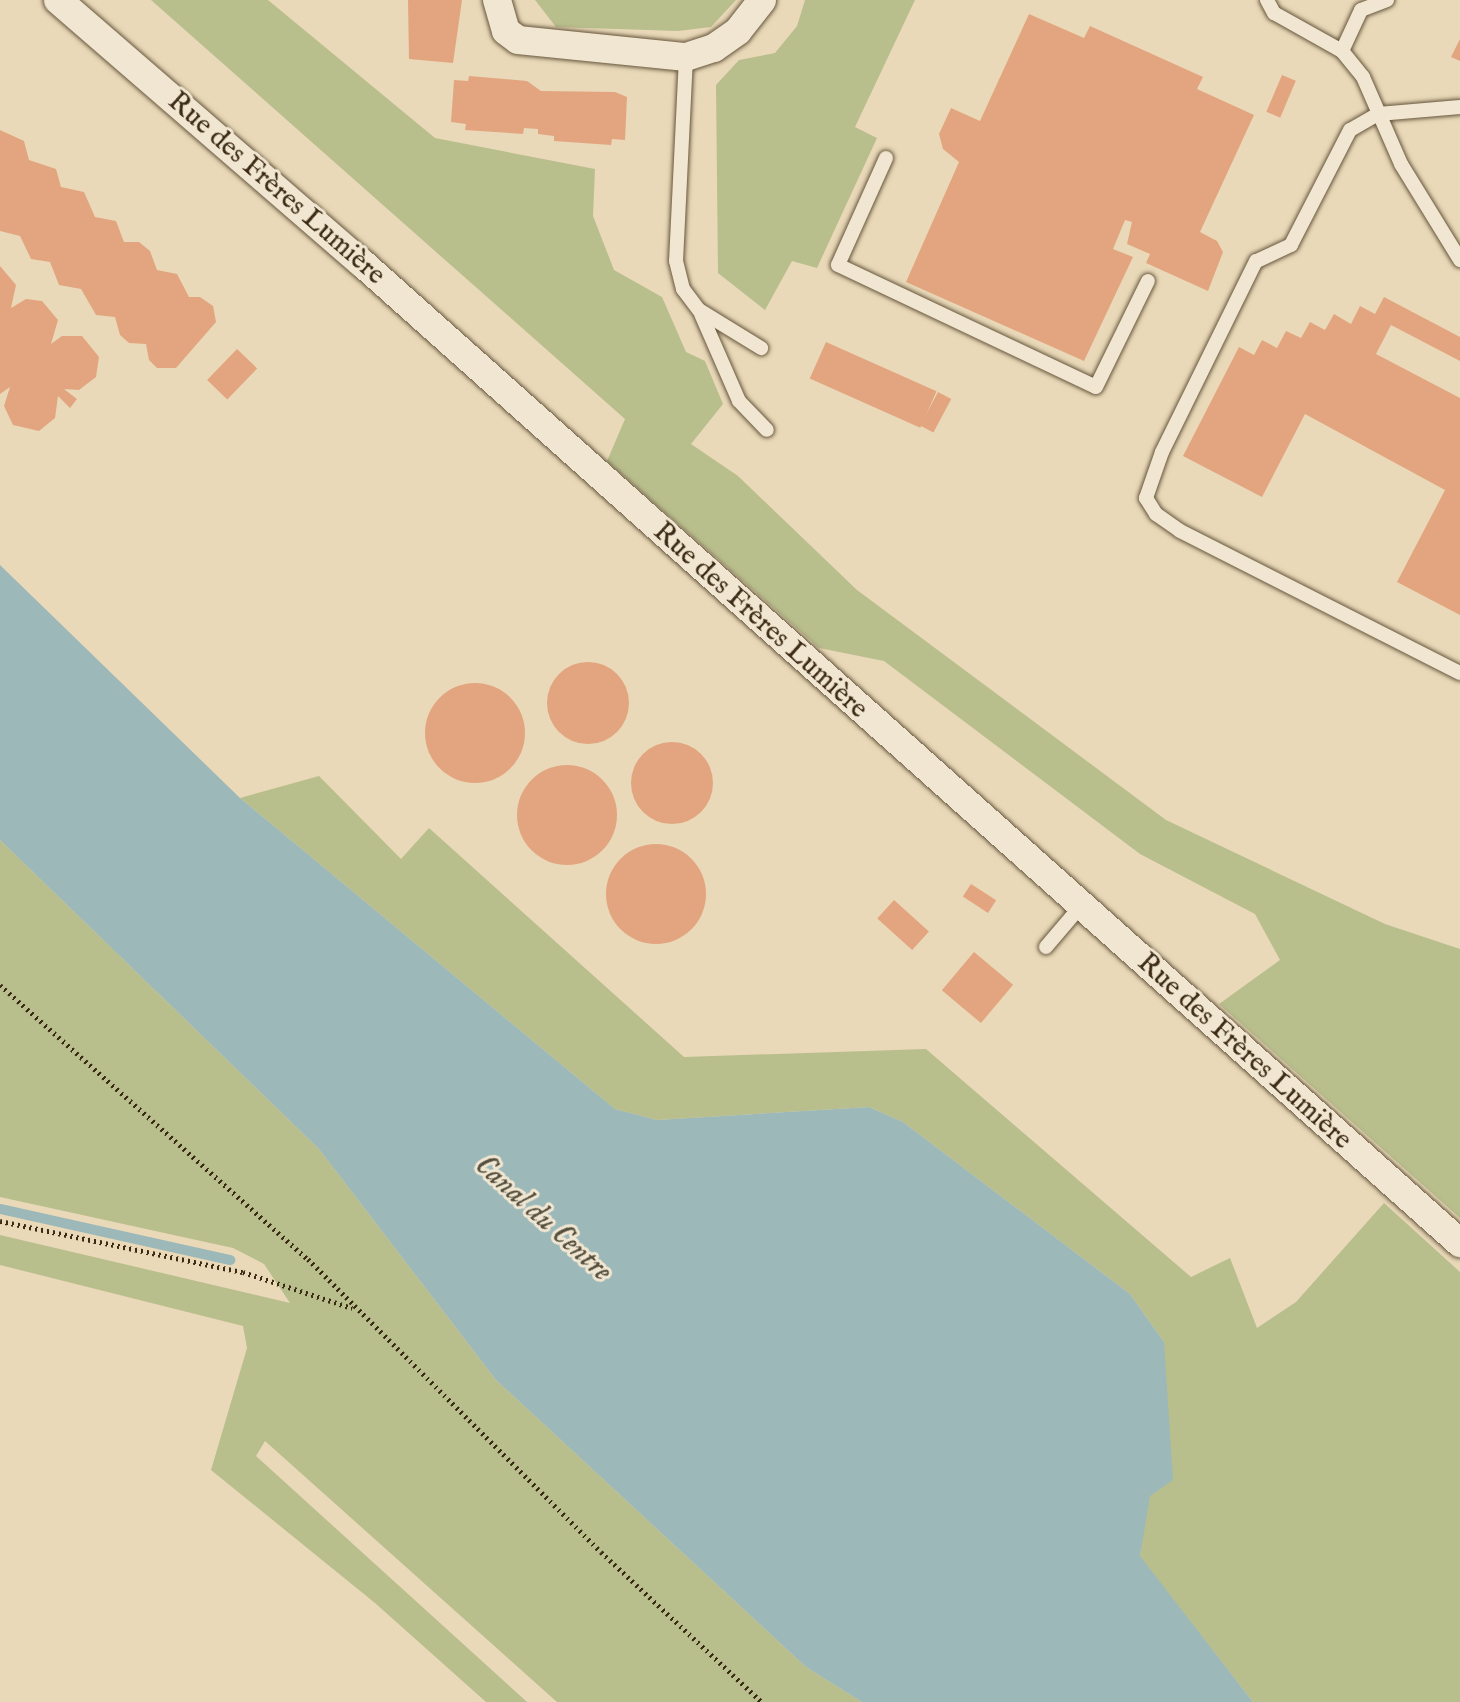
<!DOCTYPE html>
<meta charset="utf-8">
<style>
body{margin:0}
#map{position:relative;width:1460px;height:1702px;overflow:hidden;background:#e9d9b8;font-family:"IM FELL English",serif}
div>[style]{position:absolute}
.green>*{inset:0;background:#b9be8d}
.water>*{inset:0;background:#9cb8b9}
.stream>*{height:10px;margin:-5px;padding:0 5px;transform-origin:5px;border-radius:5px;background:#9cb8b9}
.building>*{inset:0;background:#e3a57f;transform-origin:0 0}
.round{border-radius:50%}
.path>*{height:5px;margin-top:-2.5px;transform-origin:0;background:repeating-linear-gradient(90deg,#3b2a14 0 2px,transparent 0 6px)}
.roads{filter:drop-shadow(0 0 2px #66563d) drop-shadow(0 0 2px #66563d)}
.lane>*{height:14px;margin:-7px;padding:0 7px;transform-origin:7px;border-radius:7px;background:#f1e6d1}
.street>*{height:28px;margin:-14px;padding:0 14px;transform-origin:14px;border-radius:14px;background:#f1e6d1}
span{translate:-50% -50%;white-space:nowrap;text-align:center;line-height:1.15;-webkit-text-stroke:6px #f1e6d1;paint-order:stroke}
.street-label{font-size:28px;color:#3b2a14}
.water-label{font-size:30px;color:#534e3d;font-style:italic}
</style>
<div id="map">
<div class="green">
<i style="clip-path:polygon(151px 0,268px 0,435px 138px,595px 169px,593px 216px,614px 270px,662px 297px,686px 352px,705px 361px,723px 404px,691px 444px,738px 476px,857px 590px,1166px 820px,1385px 924px,1460px 949px,1460px 1218px,1219px 1004px,1280px 960px,1255px 914px,1140px 854px,884px 661px,819px 648px,607px 461px,625px 419px)"></i>
<i style="clip-path:polygon(535px 0,736px 0,711px 27px,678px 31px,556px 27px)"></i>
<i style="clip-path:polygon(805px 0,915px 0,855px 127px,877px 138px,817px 268px,792px 261px,765px 310px,718px 273px,716px 85px,739px 60px,775px 53px,797px 26px)"></i>
<i style="clip-path:polygon(319px 776px,401px 859px,429px 828px,684px 1057px,926px 1049px,1191px 1277px,1230px 1258px,1257px 1328px,1296px 1302px,1384px 1203px,1460px 1272px,1460px 1702px,1253px 1702px,1140px 1557px,1164px 1342px,1130px 1294px,903px 1122px,869px 1107px,657px 1120px,615px 1109px,240px 798px)"></i>
<i style="clip-path:polygon(0 840px,319px 1149px,496px 1380px,806px 1667px,862px 1702px,557px 1702px,265px 1441px,256px 1456px,527px 1702px,486px 1702px,375px 1603px,211px 1470px,247px 1348px,243px 1326px,0 1265px,0 1235px,290px 1303px,264px 1264px,233px 1248px,0 1197px)"></i>
</div>
<div class="water">
<i style="clip-path:polygon(0 565px,240px 798px,615px 1109px,657px 1120px,869px 1107px,903px 1122px,1130px 1294px,1164px 1342px,1173px 1480px,1150px 1496px,1140px 1556px,1253px 1702px,862px 1702px,806px 1667px,496px 1380px,319px 1149px,0 840px)"></i>
</div>
<div class="stream">
<i style="left:0;top:1209px;width:236px;rotate:12.5deg"></i>
</div>
<div class="building">
<i style="clip-path:polygon(408px 0,462px 0,453px 63px,409px 59px)"></i>
<i style="clip-path:polygon(1029px 14px,1084px 38px,1090px 26px,1203px 77px,1197px 89px,1254px 115px,1200px 232px,1217px 241px,1223px 252px,1208px 291px,1146px 263px,1150px 254px,1127px 244px,1132px 222px,1125px 220px,1113px 249px,1133px 257px,1084px 361px,906px 282px,959px 162px,943px 149px,939px 134px,951px 108px,980px 121px)"></i>
<i style="clip-path:polygon(1460px 39px,1460px 61px,1451px 57px)"></i>
<i style="left:1282px;top:75px;width:15px;height:40px;rotate:23deg"></i>
<i style="clip-path:polygon(469px 76px,527px 81px,541px 91px,615px 92px,627px 97px,625px 140px,612px 139px,611px 145px,554px 141px,554px 136px,538px 134px,538px 129px,524px 128px,523px 134px,465px 130px,466px 124px,451px 122px,454px 80px,468px 81px)"></i>
<i style="clip-path:polygon(0 130px,24px 141px,29px 160px,56px 169px,61px 187px,84px 192px,95px 217px,116px 221px,124px 242px,139px 242px,150px 251px,157px 270px,177px 274px,189px 297px,200px 297px,213px 306px,216px 322px,176px 368px,157px 368px,149px 360px,146px 344px,129px 343px,120px 335px,115px 317px,96px 315px,81px 289px,59px 285px,50px 262px,31px 259px,20px 236px,0 231px)"></i>
<i style="clip-path:polygon(0 266px,16px 285px,11px 308px,26px 299px,42px 301px,58px 320px,51px 344px,62px 336px,82px 336px,99px 357px,96px 377px,79px 390px,64px 389px,77px 399px,70px 408px,58px 396px,55px 418px,39px 431px,13px 425px,4px 406px,10px 387px,0 394px)"></i>
<i style="clip-path:polygon(1384px 297px,1460px 337px,1460px 361px,1391px 325px,1376px 354px,1460px 398px,1460px 615px,1397px 582px,1445px 490px,1305px 414px,1262px 497px,1183px 456px,1239px 347px,1254px 355px,1262px 340px,1277px 348px,1286px 331px,1301px 338px,1310px 322px,1325px 330px,1334px 314px,1351px 324px,1360px 306px,1375px 314px)"></i>
<i style="left:826px;top:342px;width:121px;height:40px;rotate:24deg"></i>
<i style="left:237px;top:349px;width:28px;height:43px;rotate:44deg"></i>
<i style="left:938px;top:392px;width:15px;height:38px;rotate:28deg"></i>
<i class="round" style="left:547px;top:662px;width:82px;height:82px"></i>
<i class="round" style="left:425px;top:683px;width:100px;height:100px"></i>
<i class="round" style="left:631px;top:742px;width:82px;height:82px"></i>
<i class="round" style="left:517px;top:765px;width:100px;height:100px"></i>
<i class="round" style="left:606px;top:844px;width:100px;height:100px"></i>
<i style="left:971px;top:884px;width:30px;height:15px;rotate:33deg"></i>
<i style="left:894px;top:900px;width:47px;height:25px;rotate:42deg"></i>
<i style="left:974px;top:952px;width:51px;height:50px;rotate:40deg"></i>
</div>
<div class="path">
<i style="left:0;top:985px;width:412px;rotate:41.7deg"></i>
<i style="left:308px;top:1259px;width:414px;rotate:45deg"></i>
<i style="left:601px;top:1552px;width:220px;rotate:43deg"></i>
<i style="left:0;top:1221px;width:248px;rotate:11.9deg"></i>
<i style="left:243px;top:1272px;width:115px;rotate:18.3deg"></i>
</div>
<div class="roads">
<div class="lane">
<i style="left:1267px;top:0;width:15px;rotate:62deg"></i>
<i style="left:1274px;top:13px;width:78px;rotate:29.2deg"></i>
<i style="left:1342px;top:51px;width:33px;rotate:51deg"></i>
<i style="left:1363px;top:77px;width:95px;rotate:66.4deg"></i>
<i style="left:1401px;top:164px;width:113px;rotate:58.4deg"></i>
<i style="left:1342px;top:51px;width:45px;rotate:-65.1deg"></i>
<i style="left:1361px;top:10px;width:28px;rotate:-21deg"></i>
<i style="left:686px;top:57px;width:204px;rotate:92.8deg"></i>
<i style="left:676px;top:261px;width:29px;rotate:76deg"></i>
<i style="left:683px;top:289px;width:26px;rotate:53deg"></i>
<i style="left:699px;top:310px;width:73px;rotate:31.5deg"></i>
<i style="left:1460px;top:107px;width:82px;rotate:175.1deg"></i>
<i style="left:1378px;top:114px;width:32px;rotate:150deg"></i>
<i style="left:1350px;top:130px;width:129px;rotate:117.2deg"></i>
<i style="left:1291px;top:245px;width:38px;rotate:155deg"></i>
<i style="left:1256px;top:261px;width:213px;rotate:116.2deg"></i>
<i style="left:1162px;top:452px;width:49px;rotate:109.2deg"></i>
<i style="left:1146px;top:498px;width:19px;rotate:58deg"></i>
<i style="left:1156px;top:514px;width:29px;rotate:35deg"></i>
<i style="left:1180px;top:531px;width:314px;rotate:26.9deg"></i>
<i style="left:886px;top:158px;width:117px;rotate:114.2deg"></i>
<i style="left:838px;top:265px;width:285px;rotate:25.3deg"></i>
<i style="left:1096px;top:387px;width:118px;rotate:-63.9deg"></i>
<i style="left:701px;top:314px;width:95px;rotate:66.4deg"></i>
<i style="left:739px;top:401px;width:40px;rotate:46deg"></i>
<i style="left:1046px;top:947px;width:52px;rotate:-49.6deg"></i>
</div>
<div class="street">
<i style="left:58px;top:0;width:402px;rotate:40.9deg"></i>
<i style="left:362px;top:263px;width:1472px;rotate:41.75deg"></i>
<i style="left:497px;top:0;width:32px;rotate:74deg"></i>
<i style="left:506px;top:31px;width:15px;rotate:37deg"></i>
<i style="left:518px;top:40px;width:169px;rotate:5.8deg"></i>
<i style="left:686px;top:57px;width:29px;rotate:-18deg"></i>
<i style="left:714px;top:48px;width:29px;rotate:-35deg"></i>
<i style="left:738px;top:31px;width:39px;rotate:-52deg"></i>
</div>
</div>
<div class="street-label">
<span style="left:276px;top:189px;rotate:41deg">Rue des Frères Lumière</span>
<span style="left:760px;top:621px;rotate:42deg">Rue des Frères Lumière</span>
<span style="left:1244px;top:1052px;rotate:42deg">Rue des Frères Lumière</span>
</div>
<div class="water-label">
<span style="left:543px;top:1219px;rotate:42deg">Canal du Centre</span>
</div>
</div>
